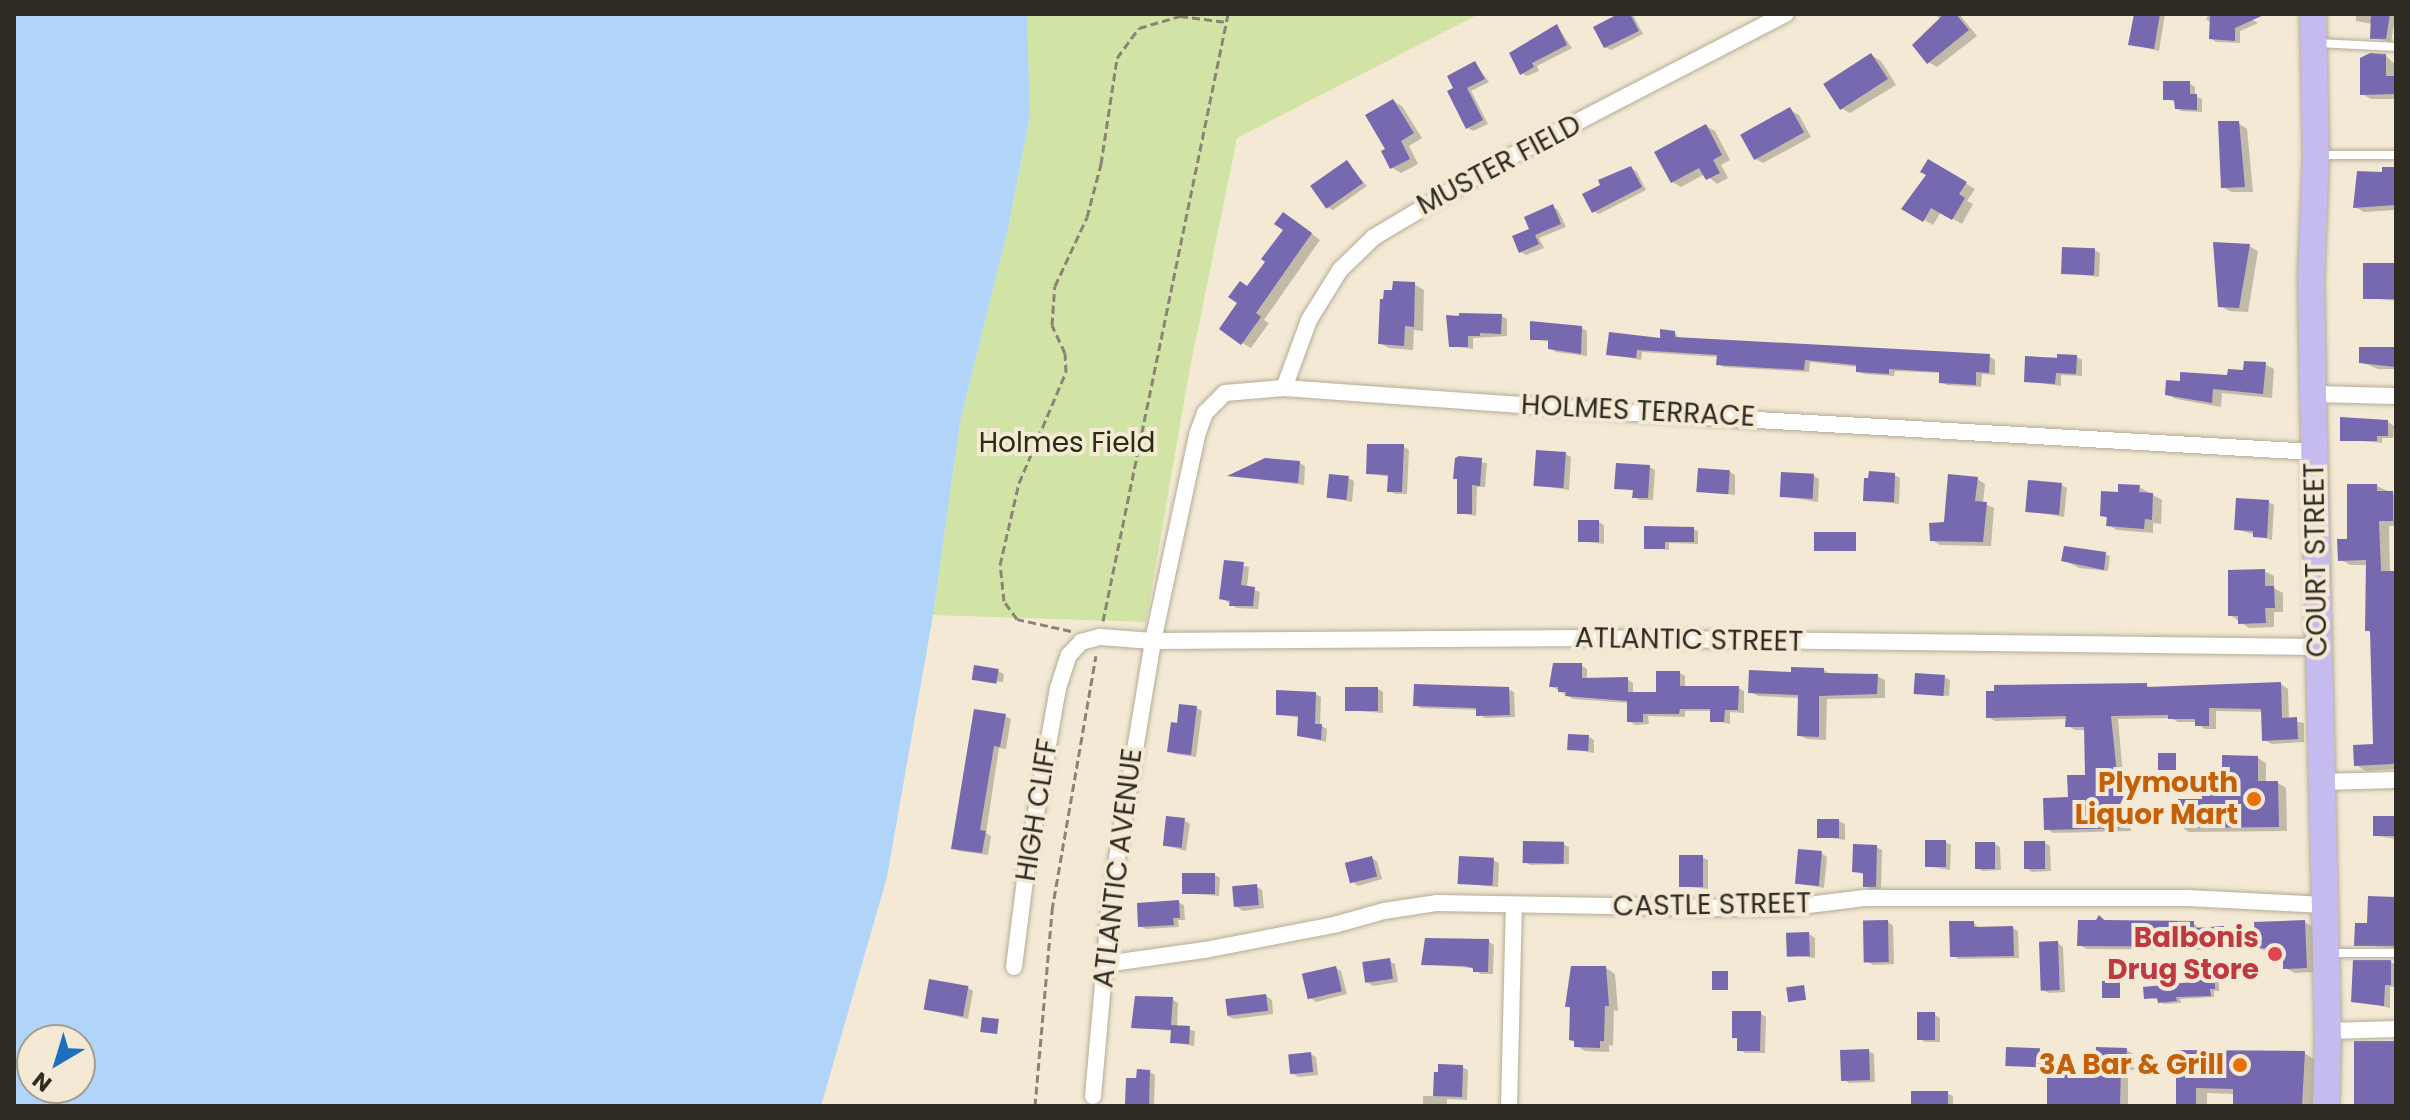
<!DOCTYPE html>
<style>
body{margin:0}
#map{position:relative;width:2410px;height:1120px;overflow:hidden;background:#f3e9d4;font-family:Poppins,sans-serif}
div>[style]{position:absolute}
.green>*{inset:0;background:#d1e4a5}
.water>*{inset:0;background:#b1d4f9}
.shadow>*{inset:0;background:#0003}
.building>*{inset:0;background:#7769af;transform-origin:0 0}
.path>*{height:3px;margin-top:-1.5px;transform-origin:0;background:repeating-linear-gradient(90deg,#8b8476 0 8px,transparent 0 12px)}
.roads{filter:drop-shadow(0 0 2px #b5ab97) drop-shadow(0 0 2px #b5ab97)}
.service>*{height:8px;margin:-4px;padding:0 4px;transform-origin:4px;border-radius:4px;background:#fff}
.minor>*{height:16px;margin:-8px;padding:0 8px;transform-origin:8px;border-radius:8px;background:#fff}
.primary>*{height:26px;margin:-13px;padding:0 13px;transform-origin:13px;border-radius:13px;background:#c5bbee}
.dots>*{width:22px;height:22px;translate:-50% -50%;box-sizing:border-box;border:4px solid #f3e9d4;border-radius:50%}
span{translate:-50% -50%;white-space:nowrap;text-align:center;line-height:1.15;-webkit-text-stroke:8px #f3e9d4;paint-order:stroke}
.street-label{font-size:28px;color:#302c24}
.park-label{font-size:28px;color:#262e0d}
.food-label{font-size:28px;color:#c56008;font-weight:700}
.right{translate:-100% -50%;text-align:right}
.health-label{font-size:28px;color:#be3a42;font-weight:700}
.frame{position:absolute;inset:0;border:16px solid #302c24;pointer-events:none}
.north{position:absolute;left:16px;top:1024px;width:80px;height:80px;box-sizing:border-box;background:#f3e9d4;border:2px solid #a59d8e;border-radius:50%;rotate:218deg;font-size:22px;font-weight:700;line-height:32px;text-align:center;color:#302c24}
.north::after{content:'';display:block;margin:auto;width:28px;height:36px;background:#1c70be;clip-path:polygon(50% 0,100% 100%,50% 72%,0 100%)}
</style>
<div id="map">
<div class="green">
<i style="clip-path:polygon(1027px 14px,1479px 14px,1237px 138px,1189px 373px,1146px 622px,933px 615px,960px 423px,1008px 228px,1030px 116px)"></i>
</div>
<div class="water">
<i style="clip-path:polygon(evenodd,14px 14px,1027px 14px,1030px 116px,1008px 228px,960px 423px,933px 615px,887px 877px,821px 1106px,14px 1106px,14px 14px,32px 1040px,80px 1040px,80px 1088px,32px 1088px,32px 1040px)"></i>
</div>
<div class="shadow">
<i style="clip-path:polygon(1623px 14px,1633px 15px,1643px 34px,1611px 50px,1605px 47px)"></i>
<i style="clip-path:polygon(1936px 14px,1959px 14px,1977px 36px,1937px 67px,1928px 62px,1928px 30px,1940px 20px)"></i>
<i style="clip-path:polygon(2136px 14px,2165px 14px,2159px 51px,2130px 44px)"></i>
<i style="clip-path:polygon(2209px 14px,2241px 14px,2258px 23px,2240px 31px,2240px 43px,2216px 42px,2211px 38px,2212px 23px,2206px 19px)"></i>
<i style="clip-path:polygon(2356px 14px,2396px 14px,2391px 42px,2372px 38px,2372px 24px,2356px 21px)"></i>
<i style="clip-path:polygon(1557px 26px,1572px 48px,1537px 66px,1539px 71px,1527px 76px,1521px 73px,1530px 40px)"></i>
<i style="clip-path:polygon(1871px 55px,1881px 61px,1896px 85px,1850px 113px,1841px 108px)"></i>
<i style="clip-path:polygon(2386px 56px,2396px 65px,2396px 99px,2371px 99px,2362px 94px)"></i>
<i style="clip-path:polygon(1475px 63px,1489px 82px,1471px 91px,1488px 124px,1473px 131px,1468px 128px,1456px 89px)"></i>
<i style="clip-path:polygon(2189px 83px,2195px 87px,2195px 96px,2202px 99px,2202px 112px,2182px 111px,2177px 108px,2177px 102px,2165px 99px)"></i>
<i style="clip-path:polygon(1393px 101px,1402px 106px,1422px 138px,1409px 146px,1418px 164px,1401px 173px,1391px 167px,1388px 150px)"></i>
<i style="clip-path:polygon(1790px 110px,1799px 115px,1811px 137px,1763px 163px,1754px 158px)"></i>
<i style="clip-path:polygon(2238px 123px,2247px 129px,2253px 192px,2232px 192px,2223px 187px)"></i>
<i style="clip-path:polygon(1706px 126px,1715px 131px,1730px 160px,1721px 165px,1728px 178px,1717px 184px,1705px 174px,1681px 187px,1672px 182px)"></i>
<i style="clip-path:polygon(1929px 161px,1975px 189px,1967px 201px,1973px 204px,1962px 224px,1941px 212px,1933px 225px,1904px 208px,1929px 174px)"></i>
<i style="clip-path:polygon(1347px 163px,1367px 186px,1333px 210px,1327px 207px)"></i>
<i style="clip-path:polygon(1631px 168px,1637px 172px,1646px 190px,1599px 214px,1593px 211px)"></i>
<i style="clip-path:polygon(2384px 169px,2396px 169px,2396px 210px,2364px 212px,2355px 207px,2384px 174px)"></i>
<i style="clip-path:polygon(1553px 207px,1558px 210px,1566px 227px,1539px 238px,1544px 248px,1526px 255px,1521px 252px,1532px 230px)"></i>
<i style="clip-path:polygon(1293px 219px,1320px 240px,1264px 320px,1269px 323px,1251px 348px,1242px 343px,1248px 288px)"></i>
<i style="clip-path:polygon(2249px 246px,2258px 251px,2248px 312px,2229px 311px,2219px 305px)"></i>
<i style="clip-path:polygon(2094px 250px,2100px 253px,2099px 277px,2063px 273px)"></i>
<i style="clip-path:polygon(2394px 265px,2396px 301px,2366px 298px)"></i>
<i style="clip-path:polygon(1414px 284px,1424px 290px,1423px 331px,1414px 330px,1413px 350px,1389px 348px,1380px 343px,1394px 292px)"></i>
<i style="clip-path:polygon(1502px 316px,1507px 319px,1507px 336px,1473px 338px,1473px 349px,1451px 346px)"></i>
<i style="clip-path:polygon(1582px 328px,1587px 331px,1587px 356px,1556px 352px,1550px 348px,1550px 342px,1532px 339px)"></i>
<i style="clip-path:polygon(1675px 333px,1680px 339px,1989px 356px,1995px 360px,1995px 375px,1982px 374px,1981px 387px,1947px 385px,1941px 382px,1941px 373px,1895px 371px,1894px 376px,1864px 374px,1858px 371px,1858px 367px,1810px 362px,1809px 372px,1724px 367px,1718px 364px,1719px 357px,1642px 352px,1641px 360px,1608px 354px)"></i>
<i style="clip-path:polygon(2396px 349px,2396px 369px,2378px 369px,2361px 362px)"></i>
<i style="clip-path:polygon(2077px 357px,2082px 360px,2082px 376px,2061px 375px,2061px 386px,2026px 381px,2027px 358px)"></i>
<i style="clip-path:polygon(2265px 364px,2274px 369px,2272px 398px,2222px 393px,2221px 407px,2176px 399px,2167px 394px)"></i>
<i style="clip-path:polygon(2388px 422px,2394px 426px,2393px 438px,2382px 438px,2382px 443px,2342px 439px)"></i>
<i style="clip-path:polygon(1403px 446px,1409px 450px,1407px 494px,1395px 494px,1389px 491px,1390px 477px,1368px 473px)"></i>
<i style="clip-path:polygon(1565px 454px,1571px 457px,1569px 490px,1536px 485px)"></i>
<i style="clip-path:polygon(1457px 460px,1487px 463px,1485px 487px,1477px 487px,1476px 516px,1459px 513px)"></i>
<i style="clip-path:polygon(1300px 463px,1305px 466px,1304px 485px,1231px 476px)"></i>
<i style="clip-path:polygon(1649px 467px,1655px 470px,1653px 500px,1640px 500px,1634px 497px,1635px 491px,1616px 487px)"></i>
<i style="clip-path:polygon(1730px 472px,1735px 475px,1735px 495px,1699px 491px)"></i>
<i style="clip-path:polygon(1894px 475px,1900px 478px,1899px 504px,1865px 500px)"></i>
<i style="clip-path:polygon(1814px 476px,1819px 479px,1818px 502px,1781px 496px)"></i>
<i style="clip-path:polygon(1348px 478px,1354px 481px,1352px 502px,1329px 497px)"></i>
<i style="clip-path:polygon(1977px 479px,1985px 484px,1983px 503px,1994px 508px,1991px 546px,1940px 545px,1932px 540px)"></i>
<i style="clip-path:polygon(2061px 485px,2067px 488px,2064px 517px,2028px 511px)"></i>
<i style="clip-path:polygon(2377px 486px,2396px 495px,2396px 526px,2389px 526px,2390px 574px,2396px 574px,2396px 769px,2366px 771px,2356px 765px,2375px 746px,2372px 633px,2367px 630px,2368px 565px,2350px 565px,2340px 559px)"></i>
<i style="clip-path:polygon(2139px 487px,2162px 500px,2161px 524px,2153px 523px,2153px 533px,2117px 530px,2108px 525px,2108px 519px,2102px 515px,2119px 494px)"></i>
<i style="clip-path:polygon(2268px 502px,2274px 505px,2272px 540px,2236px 529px)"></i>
<i style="clip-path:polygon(1599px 522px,1604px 525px,1604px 544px,1580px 541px)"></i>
<i style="clip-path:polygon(1693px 529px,1698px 531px,1698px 544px,1669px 543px,1669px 550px,1646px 547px)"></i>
<i style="clip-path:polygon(2105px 554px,2110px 556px,2108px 571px,2079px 568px,2064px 560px)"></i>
<i style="clip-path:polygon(1226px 562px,1249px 567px,1247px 588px,1260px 592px,1258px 609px,1237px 608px,1221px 598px)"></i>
<i style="clip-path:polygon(2264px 571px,2274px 576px,2274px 588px,2283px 593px,2283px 612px,2274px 612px,2274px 627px,2249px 628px,2230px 615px)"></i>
<i style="clip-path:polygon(1581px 665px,1587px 669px,1587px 680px,1627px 679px,1633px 683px,1633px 694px,1658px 694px,1680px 673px,1685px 676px,1685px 688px,1738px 688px,1744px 691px,1744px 713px,1730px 712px,1730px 724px,1712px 720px,1712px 711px,1685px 711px,1685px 717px,1648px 716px,1649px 724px,1635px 725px,1629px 721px,1629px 703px,1573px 699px,1551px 686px)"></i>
<i style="clip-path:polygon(1824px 670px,1832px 675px,1877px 676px,1885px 680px,1885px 698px,1827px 699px,1826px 740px,1807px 739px,1799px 735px,1800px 698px,1758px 696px,1751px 692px,1793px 674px)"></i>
<i style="clip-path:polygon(998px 671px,1004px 674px,1003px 682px,974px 679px)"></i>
<i style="clip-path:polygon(1944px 677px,1950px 680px,1949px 696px,1917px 693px)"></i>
<i style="clip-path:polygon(2281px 684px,2288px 689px,2289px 720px,2304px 723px,2304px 742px,2272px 744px,2264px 740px,2263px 712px,2216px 711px,2216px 729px,2204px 729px,2197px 722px,2178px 722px,2171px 718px,2118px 719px,2123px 776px,2130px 780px,2131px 831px,2053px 833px,2046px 828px,2087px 777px,2086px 730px,2075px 730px,2068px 726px,2068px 719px,1995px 721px,1988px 717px,2146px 685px,2152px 689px)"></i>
<i style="clip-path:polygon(1416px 686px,1508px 689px,1514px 692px,1515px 717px,1484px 718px,1478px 710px,1421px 708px,1415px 705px)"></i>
<i style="clip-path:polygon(1378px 689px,1383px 692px,1383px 713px,1347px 710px)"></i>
<i style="clip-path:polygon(1315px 694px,1321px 697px,1320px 725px,1327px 729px,1326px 742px,1299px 735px,1300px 718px,1278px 714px)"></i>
<i style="clip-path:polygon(1197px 708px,1202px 711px,1196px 757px,1175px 754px,1169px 751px,1178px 725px)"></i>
<i style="clip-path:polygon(1005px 716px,1011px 719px,1006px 749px,999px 748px,986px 833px,991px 836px,988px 855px,959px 851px,953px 848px)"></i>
<i style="clip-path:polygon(1589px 737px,1594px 740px,1594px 753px,1570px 749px)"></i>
<i style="clip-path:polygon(2258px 758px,2266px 763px,2266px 783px,2278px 783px,2286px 788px,2287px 831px,2189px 832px,2181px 827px,2204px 801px)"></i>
<i style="clip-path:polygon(2396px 818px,2396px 839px,2376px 836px)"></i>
<i style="clip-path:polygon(1184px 820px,1190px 824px,1186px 851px,1164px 845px)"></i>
<i style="clip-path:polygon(1839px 821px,1845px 824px,1845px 840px,1819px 836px)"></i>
<i style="clip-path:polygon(1945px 842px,1951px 845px,1950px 870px,1926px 866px)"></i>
<i style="clip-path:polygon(2045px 843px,2050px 846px,2051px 871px,2032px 872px,2026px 868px)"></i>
<i style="clip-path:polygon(1563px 844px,1569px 847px,1569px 864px,1530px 865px,1525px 862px)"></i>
<i style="clip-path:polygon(1995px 844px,2000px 847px,2001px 870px,1983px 871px,1977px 868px)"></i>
<i style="clip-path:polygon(1876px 847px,1882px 850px,1881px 889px,1871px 889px,1865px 886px,1865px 875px,1854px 871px)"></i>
<i style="clip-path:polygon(1821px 853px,1827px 857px,1824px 888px,1796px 883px)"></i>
<i style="clip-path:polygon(1702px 857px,1708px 860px,1708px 889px,1681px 886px)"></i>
<i style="clip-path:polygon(1371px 858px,1377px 861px,1382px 879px,1358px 886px,1353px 882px)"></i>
<i style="clip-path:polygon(1493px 860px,1499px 863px,1498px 887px,1460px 883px)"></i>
<i style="clip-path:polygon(1215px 875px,1220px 878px,1219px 896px,1184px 893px)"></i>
<i style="clip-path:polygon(1256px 886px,1262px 890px,1264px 908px,1243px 911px,1237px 907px)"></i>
<i style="clip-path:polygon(2396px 900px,2396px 948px,2356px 945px,2369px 925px)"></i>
<i style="clip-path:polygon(1178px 902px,1184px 905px,1185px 920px,1178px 920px,1179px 927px,1146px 929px,1140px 926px)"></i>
<i style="clip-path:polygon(2100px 917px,2108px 922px,2193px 923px,2201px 930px,2224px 928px,2231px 932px,2232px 950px,2087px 949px,2079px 945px)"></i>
<i style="clip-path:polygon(1888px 922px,1893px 926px,1894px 964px,1873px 965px,1867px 961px)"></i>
<i style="clip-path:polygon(2305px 922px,2314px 928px,2316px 972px,2295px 973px,2285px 968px,2285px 953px,2267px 952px,2257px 947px)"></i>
<i style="clip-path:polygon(1974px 923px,1980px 929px,2013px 928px,2018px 931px,2019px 958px,1958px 959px,1952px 955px)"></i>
<i style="clip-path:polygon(1809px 934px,1815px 938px,1815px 958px,1788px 955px)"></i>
<i style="clip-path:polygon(1488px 941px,1494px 945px,1493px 974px,1481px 974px,1471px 968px,1424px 964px)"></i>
<i style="clip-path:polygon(2058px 943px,2063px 947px,2065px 992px,2049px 993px,2043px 990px)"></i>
<i style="clip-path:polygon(1389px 961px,1395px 964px,1398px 982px,1373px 986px,1367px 982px)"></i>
<i style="clip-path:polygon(2391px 962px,2396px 965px,2396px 987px,2390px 987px,2390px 1008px,2353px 1000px)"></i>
<i style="clip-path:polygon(1336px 968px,1341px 971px,1347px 994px,1316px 1002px,1311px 998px)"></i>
<i style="clip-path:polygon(1606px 968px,1615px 974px,1618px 1011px,1614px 1010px,1613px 1046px,1609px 1045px,1609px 1052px,1585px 1051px,1576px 1045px,1572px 1009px,1567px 1006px)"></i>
<i style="clip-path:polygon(2214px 974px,2219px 977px,2219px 991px,2214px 991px,2214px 997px,2180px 999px,2181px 1003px,2164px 1004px,2160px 1000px,2146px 997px)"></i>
<i style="clip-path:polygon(968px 988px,973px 991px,968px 1019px,926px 1009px)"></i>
<i style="clip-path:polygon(1266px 996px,1272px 1000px,1273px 1014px,1234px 1019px,1228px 1016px)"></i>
<i style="clip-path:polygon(1172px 999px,1178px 1003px,1177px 1027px,1195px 1031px,1194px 1046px,1172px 1042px,1173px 1031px,1133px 1026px)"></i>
<i style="clip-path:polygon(1760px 1013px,1766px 1017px,1765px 1053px,1745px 1053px,1739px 1049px,1739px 1039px,1734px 1037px)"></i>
<i style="clip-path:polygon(1934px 1014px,1940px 1018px,1940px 1042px,1925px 1042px,1920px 1039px)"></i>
<i style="clip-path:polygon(2039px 1050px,2045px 1053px,2045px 1068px,2008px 1065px)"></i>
<i style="clip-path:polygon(2126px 1050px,2134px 1054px,2134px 1070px,2128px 1070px,2128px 1106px,2051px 1106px)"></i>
<i style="clip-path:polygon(1868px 1051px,1874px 1054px,1875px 1082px,1849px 1083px,1843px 1079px)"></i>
<i style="clip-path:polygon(2178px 1052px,2304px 1053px,2316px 1060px,2314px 1106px,2235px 1106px,2235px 1094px,2207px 1093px,2207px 1106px,2179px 1106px)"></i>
<i style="clip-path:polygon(1310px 1054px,1316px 1057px,1318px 1075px,1298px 1077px,1293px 1074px)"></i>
<i style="clip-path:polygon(1462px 1067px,1468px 1070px,1467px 1100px,1447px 1099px,1447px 1106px,1423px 1106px,1423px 1096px,1435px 1096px,1436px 1074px)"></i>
<i style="clip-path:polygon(1150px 1072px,1155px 1075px,1154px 1106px,1127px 1103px,1138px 1080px)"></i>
<i style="clip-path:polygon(1947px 1093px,1953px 1096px,1953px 1106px,1914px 1106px)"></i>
</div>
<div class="building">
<i style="clip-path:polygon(1618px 14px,1630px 14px,1639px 31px,1604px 48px,1593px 27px)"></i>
<i style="clip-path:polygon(1944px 14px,1956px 14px,1969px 30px,1927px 64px,1912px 45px)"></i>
<i style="clip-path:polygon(2134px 14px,2160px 14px,2154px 49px,2128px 45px)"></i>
<i style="clip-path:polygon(2210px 14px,2266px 14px,2235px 28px,2235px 41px,2209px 39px)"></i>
<i style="clip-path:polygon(2371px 14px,2390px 14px,2386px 39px,2370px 39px)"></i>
<i style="clip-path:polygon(1557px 24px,1567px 45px,1532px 63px,1534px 67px,1520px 75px,1509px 53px)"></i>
<i style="left:1871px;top:53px;width:31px;height:57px;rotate:57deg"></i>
<i style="clip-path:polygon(2370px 53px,2386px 54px,2386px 76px,2396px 76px,2396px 94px,2360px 95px,2360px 58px)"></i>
<i style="clip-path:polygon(1475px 61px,1485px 79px,1467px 88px,1483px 120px,1466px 129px,1447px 91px,1453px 88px,1447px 76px)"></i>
<i style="clip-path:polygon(2163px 81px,2190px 81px,2190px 94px,2197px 94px,2197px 110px,2175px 109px,2174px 100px,2163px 100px)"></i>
<i style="clip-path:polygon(1393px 99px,1414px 133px,1401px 141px,1410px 159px,1390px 169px,1381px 151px,1385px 149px,1365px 115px)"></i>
<i style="left:1790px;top:107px;width:29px;height:57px;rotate:61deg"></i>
<i style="clip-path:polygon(2218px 121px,2239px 121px,2245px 187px,2221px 188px)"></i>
<i style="clip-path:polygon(1706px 124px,1722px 155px,1713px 160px,1720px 173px,1706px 180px,1699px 168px,1671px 183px,1654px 152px)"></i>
<i style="clip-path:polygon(1928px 159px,1967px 182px,1959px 194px,1965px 198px,1952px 220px,1931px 208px,1923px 222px,1901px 209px,1926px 175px,1920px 172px)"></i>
<i style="left:1347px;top:160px;width:28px;height:45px;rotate:55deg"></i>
<i style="clip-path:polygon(1631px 166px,1642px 187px,1592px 213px,1582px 194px,1600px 185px,1598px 180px)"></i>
<i style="clip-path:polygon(2382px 167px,2396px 167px,2395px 205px,2353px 208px,2357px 171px,2382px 172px)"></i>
<i style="clip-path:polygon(1553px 204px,1561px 224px,1535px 235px,1539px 244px,1519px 253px,1512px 236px,1529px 229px,1524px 217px)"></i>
<i style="clip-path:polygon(1283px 212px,1312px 233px,1256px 313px,1261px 317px,1241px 345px,1219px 329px,1237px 303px,1228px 297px,1240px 281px,1247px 286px,1265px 262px,1261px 259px,1283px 230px,1274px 224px)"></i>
<i style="clip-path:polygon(2213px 242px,2250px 244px,2239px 308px,2218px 307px)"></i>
<i style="left:2062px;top:247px;width:33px;height:27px;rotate:2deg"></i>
<i style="left:2363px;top:263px;width:31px;height:36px"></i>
<i style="clip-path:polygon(1393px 281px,1415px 282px,1414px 327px,1405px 326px,1404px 346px,1378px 344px,1380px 299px,1383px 299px,1384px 290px,1392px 290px)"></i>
<i style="clip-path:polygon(1459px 313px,1502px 314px,1501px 334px,1480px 333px,1480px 336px,1468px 336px,1468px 347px,1449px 347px,1446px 315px,1459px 316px)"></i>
<i style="clip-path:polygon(1530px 321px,1582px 326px,1581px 354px,1548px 349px,1548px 340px,1530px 340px)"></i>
<i style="clip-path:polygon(1660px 329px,1675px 331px,1675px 337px,1990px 354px,1989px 373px,1976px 372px,1976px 385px,1939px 383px,1939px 372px,1889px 369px,1889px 374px,1856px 372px,1856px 365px,1805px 360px,1804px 370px,1716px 365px,1717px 355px,1637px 350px,1636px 358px,1606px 355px,1609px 332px,1660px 338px)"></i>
<i style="clip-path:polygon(2359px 347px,2396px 347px,2396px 367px,2359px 363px)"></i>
<i style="clip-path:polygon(2057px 354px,2077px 355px,2076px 374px,2056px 373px,2055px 384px,2024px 382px,2025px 356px,2057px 358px)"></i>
<i style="clip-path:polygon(2244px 361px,2266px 362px,2263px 394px,2213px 389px,2212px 403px,2165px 395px,2166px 380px,2180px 381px,2180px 372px,2227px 375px,2228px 369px,2243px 370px)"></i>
<i style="clip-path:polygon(2340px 417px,2388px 420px,2388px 436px,2377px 436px,2377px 441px,2340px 441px)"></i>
<i style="clip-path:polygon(1367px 444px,1404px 444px,1402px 492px,1387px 492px,1388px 475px,1366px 474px)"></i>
<i style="left:1536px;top:450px;width:30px;height:36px;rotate:4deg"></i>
<i style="clip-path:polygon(1459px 456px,1482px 458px,1480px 486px,1472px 485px,1472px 514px,1457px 514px,1457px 479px,1453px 479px,1455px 458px)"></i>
<i style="clip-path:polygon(1265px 458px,1300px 461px,1298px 483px,1227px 476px)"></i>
<i style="clip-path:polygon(1616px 463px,1650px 465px,1648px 498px,1632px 498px,1633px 490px,1614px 489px)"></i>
<i style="left:1698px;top:468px;width:32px;height:24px;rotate:4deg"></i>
<i style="clip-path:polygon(1869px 471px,1895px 473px,1894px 502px,1863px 501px,1864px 478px,1868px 478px)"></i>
<i style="left:1781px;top:472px;width:33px;height:25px;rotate:3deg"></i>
<i style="left:1329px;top:474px;width:20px;height:24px;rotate:6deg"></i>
<i style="clip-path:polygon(1948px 474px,1978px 477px,1975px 501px,1987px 502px,1983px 542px,1930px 541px,1929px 523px,1944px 522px)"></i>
<i style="left:2028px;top:480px;width:34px;height:32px;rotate:5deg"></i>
<i style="clip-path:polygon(2118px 484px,2140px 485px,2139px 492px,2153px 493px,2152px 520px,2145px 519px,2144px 529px,2106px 526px,2107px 517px,2100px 516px,2101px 491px,2118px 492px)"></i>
<i style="clip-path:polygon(2347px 484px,2377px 484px,2377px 491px,2393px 491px,2393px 521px,2379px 521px,2381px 571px,2396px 571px,2396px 759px,2393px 764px,2354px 766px,2353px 745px,2373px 744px,2370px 631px,2365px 631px,2366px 560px,2338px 561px,2337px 539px,2347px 539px)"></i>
<i style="clip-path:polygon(2236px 498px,2269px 500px,2267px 538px,2253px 537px,2253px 531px,2234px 530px)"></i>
<i style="left:1578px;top:520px;width:21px;height:22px"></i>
<i style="clip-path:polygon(1644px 526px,1694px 527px,1694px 542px,1665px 542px,1665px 549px,1644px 549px)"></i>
<i style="left:1814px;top:532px;width:42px;height:19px"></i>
<i style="clip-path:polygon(2064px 546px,2106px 552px,2104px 570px,2061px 561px)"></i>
<i style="clip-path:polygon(1224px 560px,1244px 562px,1241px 585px,1255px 587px,1253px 606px,1229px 606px,1230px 601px,1219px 599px)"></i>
<i style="clip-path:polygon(2265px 569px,2265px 586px,2274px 586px,2275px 608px,2265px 608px,2266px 623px,2238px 624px,2238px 616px,2228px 616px,2228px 570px)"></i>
<i style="clip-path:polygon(1553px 663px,1582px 663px,1582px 678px,1628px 677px,1628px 692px,1656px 692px,1656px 671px,1680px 671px,1680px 686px,1739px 686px,1738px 710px,1725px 710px,1724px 722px,1710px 722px,1710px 709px,1680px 709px,1679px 714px,1643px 714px,1643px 722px,1627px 722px,1627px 701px,1565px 696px,1566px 692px,1558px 692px,1558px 687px,1549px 687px)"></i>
<i style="left:974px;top:665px;width:25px;height:15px;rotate:9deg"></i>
<i style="clip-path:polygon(1791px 667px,1824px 668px,1824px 673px,1878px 674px,1877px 694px,1819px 696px,1819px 737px,1797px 736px,1798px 695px,1748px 693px,1749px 670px,1791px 672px)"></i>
<i style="left:1915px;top:673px;width:30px;height:21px;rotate:4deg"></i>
<i style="clip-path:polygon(2281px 682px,2282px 718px,2297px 717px,2298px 739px,2262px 741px,2261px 709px,2209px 708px,2209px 726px,2195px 726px,2195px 719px,2168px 719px,2168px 715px,2111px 716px,2117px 774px,2123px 773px,2125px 828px,2044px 830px,2043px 798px,2068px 797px,2067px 775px,2085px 775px,2084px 727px,2065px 727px,2066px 716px,1986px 718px,1986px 691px,1994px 691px,1994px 685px,2147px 683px,2147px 687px)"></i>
<i style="clip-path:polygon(1414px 684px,1509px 687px,1510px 715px,1476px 716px,1476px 708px,1413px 706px)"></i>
<i style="left:1345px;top:687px;width:33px;height:24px"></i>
<i style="clip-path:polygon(1276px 690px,1316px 692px,1315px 724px,1322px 724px,1321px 740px,1297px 736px,1298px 716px,1276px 715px)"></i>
<i style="clip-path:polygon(1179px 704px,1197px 706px,1191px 755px,1167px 752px,1171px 722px,1177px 723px)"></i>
<i style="clip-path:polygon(974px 709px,1006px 714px,1000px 747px,994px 746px,980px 830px,986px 831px,982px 853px,951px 849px)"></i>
<i style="left:1568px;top:734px;width:21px;height:16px;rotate:3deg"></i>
<i style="left:2158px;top:753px;width:18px;height:17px"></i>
<i style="clip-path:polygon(2222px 755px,2258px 756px,2258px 781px,2278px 781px,2279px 827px,2179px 828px,2178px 799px,2202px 799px,2201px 782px,2222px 782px)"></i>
<i style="left:1166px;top:816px;width:19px;height:30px;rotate:6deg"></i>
<i style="left:2396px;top:816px;width:20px;height:23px;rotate:90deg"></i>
<i style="left:1817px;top:819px;width:22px;height:19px"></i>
<i style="left:1925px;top:840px;width:21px;height:27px"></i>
<i style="left:1523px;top:841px;width:41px;height:22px;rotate:1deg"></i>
<i style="left:2024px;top:841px;width:21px;height:28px"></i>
<i style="left:1975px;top:842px;width:20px;height:27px"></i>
<i style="clip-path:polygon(1853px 844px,1877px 845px,1876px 887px,1863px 887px,1863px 873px,1852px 872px)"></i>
<i style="left:1798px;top:849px;width:24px;height:35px;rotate:5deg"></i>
<i style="left:1679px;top:855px;width:24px;height:32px"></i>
<i style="left:1372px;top:856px;width:21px;height:28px;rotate:76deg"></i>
<i style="left:1459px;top:856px;width:35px;height:28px;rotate:3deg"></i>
<i style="left:1182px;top:873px;width:33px;height:21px"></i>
<i style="left:1257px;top:884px;width:21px;height:25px;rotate:85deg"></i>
<i style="clip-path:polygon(2368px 896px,2396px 897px,2396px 946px,2354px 946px,2355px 923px,2367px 923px)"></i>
<i style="clip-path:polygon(1179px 900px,1180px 918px,1173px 918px,1174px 925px,1138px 927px,1137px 903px)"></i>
<i style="clip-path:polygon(2099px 915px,2104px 920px,2194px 921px,2194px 928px,2224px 926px,2226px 947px,2077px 946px,2078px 920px,2096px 920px)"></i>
<i style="left:1888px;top:920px;width:42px;height:25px;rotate:89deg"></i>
<i style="clip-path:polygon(2305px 920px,2307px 968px,2283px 969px,2283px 949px,2255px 948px,2254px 922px)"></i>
<i style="clip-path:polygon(1949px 921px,1974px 921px,1974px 927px,2013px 926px,2014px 956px,1950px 957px)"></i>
<i style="left:1809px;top:932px;width:24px;height:23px;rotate:88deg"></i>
<i style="clip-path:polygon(1425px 938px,1489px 939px,1488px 972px,1473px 972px,1473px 968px,1464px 966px,1421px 965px)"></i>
<i style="left:2058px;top:941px;width:49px;height:19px;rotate:88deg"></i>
<i style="left:1390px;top:958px;width:21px;height:28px;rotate:82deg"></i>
<i style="clip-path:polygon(2353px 960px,2391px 960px,2391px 985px,2385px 985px,2384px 1006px,2351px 1002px)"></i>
<i style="left:1336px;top:966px;width:26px;height:35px;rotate:77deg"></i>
<i style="clip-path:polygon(1571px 966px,1606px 966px,1609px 1006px,1605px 1006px,1604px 1041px,1600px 1041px,1600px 1048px,1574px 1047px,1574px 1041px,1569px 1040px,1570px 1007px,1565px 1007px)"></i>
<i style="left:1712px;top:971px;width:16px;height:19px"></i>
<i style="clip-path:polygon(2215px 972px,2215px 989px,2210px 989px,2211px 996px,2176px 997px,2177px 1001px,2158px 1003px,2157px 998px,2144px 999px,2143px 987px,2192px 982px,2192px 973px)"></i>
<i style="left:929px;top:979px;width:40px;height:31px;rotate:10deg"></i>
<i style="left:2102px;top:981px;width:18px;height:17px"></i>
<i style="left:1804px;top:985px;width:15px;height:18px;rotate:82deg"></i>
<i style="left:1266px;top:994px;width:17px;height:41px;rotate:83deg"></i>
<i style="clip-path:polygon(1135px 996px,1173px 997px,1171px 1025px,1190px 1026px,1189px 1044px,1170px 1043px,1171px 1030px,1131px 1028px)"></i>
<i style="clip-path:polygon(1732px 1011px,1761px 1011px,1760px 1051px,1737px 1051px,1737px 1038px,1732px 1038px)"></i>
<i style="left:1935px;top:1012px;width:28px;height:18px;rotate:90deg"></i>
<i style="left:982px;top:1017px;width:17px;height:15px;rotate:7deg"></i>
<i style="left:2354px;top:1041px;width:42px;height:65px"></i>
<i style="left:2006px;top:1047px;width:34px;height:19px;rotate:2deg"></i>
<i style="clip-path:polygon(2096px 1047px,2127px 1048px,2126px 1066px,2121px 1066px,2120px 1106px,2047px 1106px,2047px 1074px,2092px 1074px,2092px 1055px,2096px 1055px)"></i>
<i style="left:1869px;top:1049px;width:31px;height:29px;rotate:88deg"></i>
<i style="clip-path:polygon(2176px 1050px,2305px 1051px,2302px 1106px,2233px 1106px,2233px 1089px,2196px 1088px,2196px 1106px,2176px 1106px)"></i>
<i style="left:1311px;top:1052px;width:20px;height:23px;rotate:84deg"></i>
<i style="clip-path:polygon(1438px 1064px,1463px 1065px,1462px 1097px,1433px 1096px,1434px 1072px,1438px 1072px)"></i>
<i style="clip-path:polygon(1137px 1069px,1150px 1070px,1149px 1105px,1125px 1104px,1126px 1078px,1136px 1078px)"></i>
<i style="left:1911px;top:1091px;width:37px;height:15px"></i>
</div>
<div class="path">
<i style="left:1103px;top:621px;width:620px;rotate:-78.36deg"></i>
<i style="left:1071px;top:631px;width:55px;rotate:-167.5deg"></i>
<i style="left:1017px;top:619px;width:22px;rotate:-126deg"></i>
<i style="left:1004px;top:601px;width:36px;rotate:-96deg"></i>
<i style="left:1000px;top:565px;width:84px;rotate:-77deg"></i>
<i style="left:1019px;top:483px;width:121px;rotate:-67.1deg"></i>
<i style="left:1066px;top:372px;width:19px;rotate:-93deg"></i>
<i style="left:1065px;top:353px;width:31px;rotate:-115deg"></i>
<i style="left:1052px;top:325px;width:39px;rotate:-86deg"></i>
<i style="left:1055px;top:286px;width:76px;rotate:-65.1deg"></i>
<i style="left:1087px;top:217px;width:55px;rotate:-75.2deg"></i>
<i style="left:1101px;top:164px;width:107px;rotate:-81.4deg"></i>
<i style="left:1117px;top:58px;width:37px;rotate:-54deg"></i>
<i style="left:1139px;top:28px;width:43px;rotate:-16.3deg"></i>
<i style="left:1180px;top:16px;width:47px;rotate:7.3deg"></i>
<i style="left:1035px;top:1106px;width:197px;rotate:-85deg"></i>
<i style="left:1052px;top:910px;width:258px;rotate:-80.2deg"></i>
</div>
<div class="roads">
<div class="service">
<i style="left:2318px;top:43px;width:78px;rotate:2.9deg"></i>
<i style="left:2321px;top:155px;width:75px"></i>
<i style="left:2331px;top:953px;width:65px"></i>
</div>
<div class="minor">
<i style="left:1284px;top:388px;width:72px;rotate:-69.8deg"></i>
<i style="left:1309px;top:320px;width:59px;rotate:-58.2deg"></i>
<i style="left:1340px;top:270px;width:47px;rotate:-44.1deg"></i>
<i style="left:1374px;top:237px;width:144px;rotate:-30.8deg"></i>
<i style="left:1498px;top:163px;width:324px;rotate:-27.4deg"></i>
<i style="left:2313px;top:394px;width:83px;rotate:1.4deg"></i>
<i style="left:2322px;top:782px;width:74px;rotate:-1.5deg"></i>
<i style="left:1105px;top:964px;width:101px;rotate:-8deg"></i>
<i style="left:1205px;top:950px;width:131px;rotate:-11deg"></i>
<i style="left:1334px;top:925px;width:52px;rotate:-15.6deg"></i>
<i style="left:1384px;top:911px;width:54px;rotate:-8.6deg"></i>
<i style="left:1437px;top:903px;width:287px;rotate:1deg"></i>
<i style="left:1724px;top:908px;width:68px;rotate:-0.8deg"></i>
<i style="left:1792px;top:907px;width:73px;rotate:-7.1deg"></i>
<i style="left:1864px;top:898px;width:324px"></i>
<i style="left:2188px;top:898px;width:137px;rotate:2.9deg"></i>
<i style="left:1014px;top:967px;width:104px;rotate:-82.8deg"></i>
<i style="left:1027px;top:864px;width:179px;rotate:-80deg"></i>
<i style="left:1058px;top:688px;width:35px;rotate:-72deg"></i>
<i style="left:1069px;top:655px;width:18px;rotate:-47deg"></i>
<i style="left:1081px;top:642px;width:20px;rotate:-15deg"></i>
<i style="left:1100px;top:637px;width:53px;rotate:4.3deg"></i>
<i style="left:1153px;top:641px;width:436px;rotate:-0.4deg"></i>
<i style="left:1589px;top:638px;width:728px;rotate:0.71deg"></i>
<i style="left:2328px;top:1031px;width:68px;rotate:-1.7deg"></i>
<i style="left:1093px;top:1096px;width:202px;rotate:-84.9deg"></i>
<i style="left:1111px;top:895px;width:257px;rotate:-80.6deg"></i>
<i style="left:1153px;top:641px;width:211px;rotate:-77.9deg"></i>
<i style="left:1197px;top:435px;width:23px;rotate:-70deg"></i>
<i style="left:1205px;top:413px;width:28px;rotate:-45deg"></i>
<i style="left:1225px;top:393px;width:59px;rotate:-4.8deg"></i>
<i style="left:1284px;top:388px;width:335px;rotate:4.1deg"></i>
<i style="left:1618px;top:412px;width:697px;rotate:3.29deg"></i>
<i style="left:1509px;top:1106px;width:200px;rotate:-88.6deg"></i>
</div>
<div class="primary">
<i style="left:2313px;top:14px;width:141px;rotate:88.8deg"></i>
<i style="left:2316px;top:155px;width:122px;rotate:92.3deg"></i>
<i style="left:2311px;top:277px;width:117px;rotate:89deg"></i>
<i style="left:2313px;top:394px;width:645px;rotate:88.67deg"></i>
<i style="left:2328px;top:1039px;width:67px;rotate:91.7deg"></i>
</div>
</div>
<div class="dots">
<i style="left:2254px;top:799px;background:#e8710a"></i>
<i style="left:2275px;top:954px;background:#e0444e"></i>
<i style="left:2240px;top:1065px;background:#e8710a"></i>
</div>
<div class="street-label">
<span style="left:1499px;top:165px;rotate:-28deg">MUSTER FIELD</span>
<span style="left:1638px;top:411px;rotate:3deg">HOLMES TERRACE</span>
<span style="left:2316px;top:560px;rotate:-91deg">COURT STREET</span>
<span style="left:1689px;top:640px;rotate:1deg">ATLANTIC STREET</span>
<span style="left:1037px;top:810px;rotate:-81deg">HIGH CLIFF</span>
<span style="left:1118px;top:868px;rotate:-83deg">ATLANTIC AVENUE</span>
<span style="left:1712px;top:905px;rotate:-1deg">CASTLE STREET</span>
</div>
<div class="park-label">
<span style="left:1067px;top:443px">Holmes Field</span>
</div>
<div class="food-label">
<span class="right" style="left:2238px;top:799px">Plymouth<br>Liquor Mart</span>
<span class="right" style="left:2224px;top:1065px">3A Bar &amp; Grill</span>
</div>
<div class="health-label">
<span class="right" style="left:2259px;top:954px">Balbonis<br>Drug Store</span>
</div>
<div class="frame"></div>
<div class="north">N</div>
</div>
